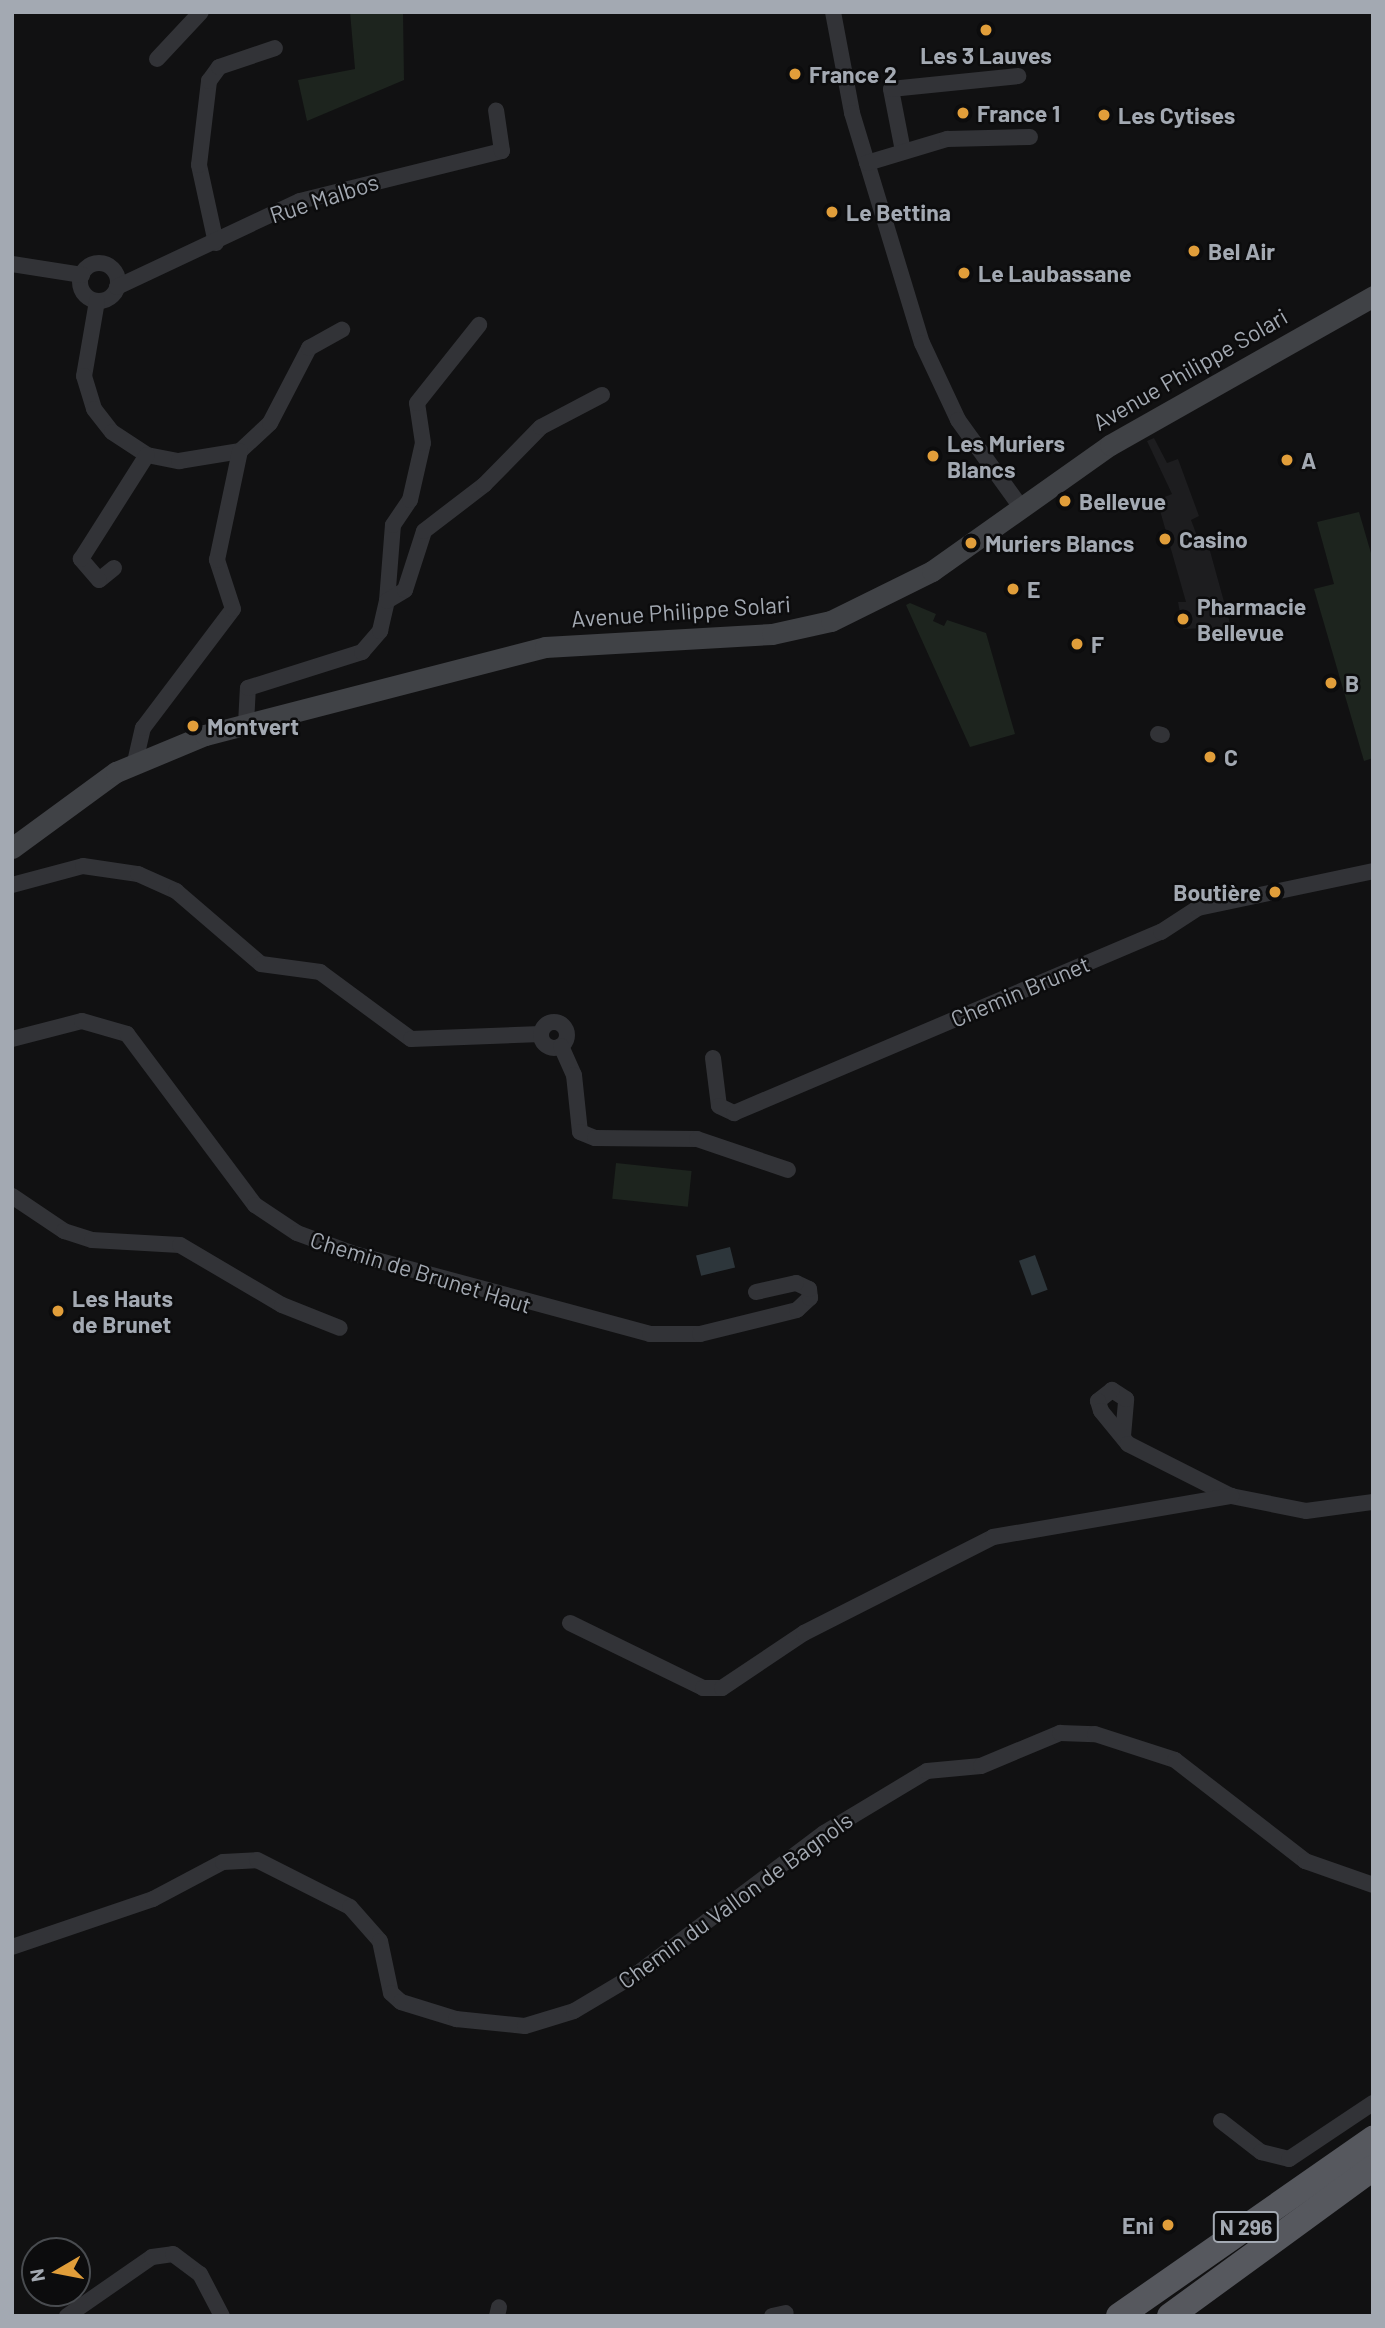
<!DOCTYPE html>
<meta charset="utf-8">
<style>
body{margin:0}
#map{position:relative;width:1385px;height:2328px;overflow:hidden;background:#111112;font-family:Barlow,sans-serif}
div>[style]{position:absolute}
.built>*{inset:0;background:#1d1d1f}
.green>*{inset:0;background:#1d241e;transform-origin:0 0}
.water>*{inset:0;background:#2d363b;transform-origin:0 0}
.minor>*{height:16px;margin:-8px;padding:0 8px;transform-origin:8px;border-radius:8px;background:#323337}
.minor>.ring{margin:-8px;padding:0;box-sizing:content-box;background:none;border:16px solid #323337;border-radius:50%}
.secondary>*{height:21px;margin:-10.5px;padding:0 10.5px;transform-origin:10.5px;border-radius:10.5px;background:#404246}
.trunk>*{height:26px;margin:-13px;padding:0 13px;transform-origin:13px;border-radius:13px;background:#56585e}
.dots>*{width:19px;height:19px;translate:-50% -50%;box-sizing:border-box;border:4px solid #0c0c0d;border-radius:50%}
span{translate:-50% -50%;white-space:nowrap;text-align:center;line-height:1.15;-webkit-text-stroke:5px #0c0c0d;paint-order:stroke}
.shield-label span{padding:2px 5px;background:#0c0c0d;border:2px solid;border-radius:5px;-webkit-text-stroke-width:0}
.shield-label{font-size:21px;color:#a3a9b2;font-weight:700}
.poi-label{font-size:23px;color:#a3a9b2;font-weight:700}
.left{translate:0 -50%;text-align:left}
.right{translate:-100% -50%;text-align:right}
.street-label{font-size:23px;color:#a3a9b2}
.frame{position:absolute;inset:0;border:14px solid #a3a9b2;pointer-events:none}
.north{position:absolute;left:21px;top:2237px;width:70px;height:70px;box-sizing:border-box;background:#0c0c0d;border:2px solid #484b4f;border-radius:50%;rotate:260deg;font-size:19px;font-weight:700;line-height:28px;text-align:center;color:#a3a9b2}
.north::after{content:'';display:block;margin:auto;width:24px;height:32px;background:#e19e3a;clip-path:polygon(50% 0,100% 100%,50% 72%,0 100%)}
</style>
<div id="map">
<div class="built">
<i style="clip-path:polygon(1154px 438px,1167px 463px,1178px 459px,1199px 516px,1191px 520px,1199px 541px,1207px 540px,1231px 627px,1183px 629px,1178px 602px,1186px 602px,1157px 500px,1172px 494px,1147px 441px)"></i>
</div>
<div class="green">
<i style="clip-path:polygon(350px 12px,403px 12px,404px 80px,307px 121px,298px 80px,355px 69px)"></i>
<i style="clip-path:polygon(1359px 512px,1373px 560px,1373px 758px,1364px 761px,1314px 589px,1334px 584px,1317px 522px)"></i>
<i style="clip-path:polygon(910px 603px,936px 614px,933px 621px,944px 626px,947px 620px,986px 633px,1015px 734px,970px 747px,906px 605px)"></i>
<i style="left:616px;top:1163px;width:76px;height:36px;rotate:6deg"></i>
</div>
<div class="water">
<i style="left:730px;top:1247px;width:21px;height:35px;rotate:76deg"></i>
<i style="left:1035px;top:1255px;width:37px;height:17px;rotate:70deg"></i>
</div>
<div class="minor">
<i style="left:833px;top:12px;width:103px;rotate:79.3deg"></i>
<i style="left:852px;top:113px;width:240px;rotate:73.1deg"></i>
<i style="left:922px;top:343px;width:85px;rotate:64.9deg"></i>
<i style="left:958px;top:420px;width:106px;rotate:54.2deg"></i>
<i style="left:157px;top:59px;width:64px;rotate:-46.9deg"></i>
<i style="left:903px;top:151px;width:63px;rotate:-101deg"></i>
<i style="left:891px;top:89px;width:128px;rotate:-5.8deg"></i>
<i style="left:867px;top:163px;width:84px;rotate:-16.7deg"></i>
<i style="left:947px;top:139px;width:83px;rotate:-1.4deg"></i>
<i style="left:216px;top:243px;width:80px;rotate:-102.3deg"></i>
<i style="left:199px;top:165px;width:85px;rotate:-83.2deg"></i>
<i style="left:209px;top:81px;width:17px;rotate:-54deg"></i>
<i style="left:219px;top:67px;width:59px;rotate:-18.7deg"></i>
<i class="ring" style="left:80px;top:263px;width:22px;height:22px"></i>
<i style="left:12px;top:264px;width:71px;rotate:8.9deg"></i>
<i style="left:117px;top:287px;width:202px;rotate:-25.2deg"></i>
<i style="left:300px;top:201px;width:208px;rotate:-13.9deg"></i>
<i style="left:502px;top:151px;width:41px;rotate:-98.3deg"></i>
<i style="left:97px;top:301px;width:76px;rotate:99.8deg"></i>
<i style="left:84px;top:376px;width:34px;rotate:73deg"></i>
<i style="left:94px;top:409px;width:29px;rotate:52deg"></i>
<i style="left:112px;top:432px;width:42px;rotate:33.3deg"></i>
<i style="left:147px;top:455px;width:33px;rotate:11deg"></i>
<i style="left:179px;top:461px;width:62px;rotate:-9.3deg"></i>
<i style="left:240px;top:451px;width:41px;rotate:-43deg"></i>
<i style="left:270px;top:423px;width:85px;rotate:-62.5deg"></i>
<i style="left:309px;top:348px;width:38px;rotate:-29deg"></i>
<i style="left:114px;top:568px;width:19px;rotate:141deg"></i>
<i style="left:99px;top:580px;width:28px;rotate:-131deg"></i>
<i style="left:81px;top:559px;width:123px;rotate:-57.6deg"></i>
<i style="left:387px;top:601px;width:76px;rotate:-85.5deg"></i>
<i style="left:393px;top:525px;width:30px;rotate:-56deg"></i>
<i style="left:410px;top:500px;width:58px;rotate:-77.2deg"></i>
<i style="left:423px;top:443px;width:40px;rotate:-98.5deg"></i>
<i style="left:417px;top:403px;width:100px;rotate:-51.5deg"></i>
<i style="left:246px;top:724px;width:36px;rotate:-87deg"></i>
<i style="left:248px;top:688px;width:120px;rotate:-17.5deg"></i>
<i style="left:362px;top:652px;width:28px;rotate:-49deg"></i>
<i style="left:380px;top:631px;width:31px;rotate:-77deg"></i>
<i style="left:387px;top:601px;width:21px;rotate:-31deg"></i>
<i style="left:405px;top:590px;width:62px;rotate:-72.1deg"></i>
<i style="left:424px;top:531px;width:76px;rotate:-37.5deg"></i>
<i style="left:484px;top:485px;width:81px;rotate:-45.5deg"></i>
<i style="left:541px;top:427px;width:69px;rotate:-27.7deg"></i>
<i style="left:1158px;top:734px;width:4px;rotate:14deg"></i>
<i style="left:135px;top:762px;width:35px;rotate:-77deg"></i>
<i style="left:143px;top:728px;width:149px;rotate:-52.9deg"></i>
<i style="left:233px;top:609px;width:52px;rotate:-108.1deg"></i>
<i style="left:217px;top:560px;width:111px;rotate:-78.1deg"></i>
<i style="left:12px;top:885px;width:73px;rotate:-15deg"></i>
<i style="left:83px;top:866px;width:56px;rotate:8.3deg"></i>
<i style="left:138px;top:874px;width:42px;rotate:24.1deg"></i>
<i style="left:176px;top:891px;width:112px;rotate:40.7deg"></i>
<i style="left:261px;top:964px;width:60px;rotate:7.7deg"></i>
<i style="left:320px;top:972px;width:113px;rotate:36.4deg"></i>
<i style="left:411px;top:1039px;width:130px;rotate:-2.2deg"></i>
<i class="ring" style="left:541px;top:1022px;width:10px;height:10px"></i>
<i style="left:12px;top:1039px;width:72px;rotate:-14.4deg"></i>
<i style="left:82px;top:1021px;width:47px;rotate:16.1deg"></i>
<i style="left:127px;top:1034px;width:214px;rotate:53.2deg"></i>
<i style="left:255px;top:1205px;width:50px;rotate:33.7deg"></i>
<i style="left:297px;top:1233px;width:61px;rotate:20.2deg"></i>
<i style="left:354px;top:1254px;width:307px;rotate:15.1deg"></i>
<i style="left:650px;top:1334px;width:50px"></i>
<i style="left:700px;top:1334px;width:100px;rotate:-13.9deg"></i>
<i style="left:797px;top:1310px;width:18px;rotate:-43deg"></i>
<i style="left:810px;top:1298px;width:9px;rotate:-96deg"></i>
<i style="left:809px;top:1289px;width:14px;rotate:-155deg"></i>
<i style="left:796px;top:1283px;width:41px;rotate:167.3deg"></i>
<i style="left:561px;top:1046px;width:32px;rotate:66deg"></i>
<i style="left:574px;top:1075px;width:57px;rotate:84deg"></i>
<i style="left:580px;top:1132px;width:16px;rotate:22deg"></i>
<i style="left:595px;top:1138px;width:102px;rotate:0.6deg"></i>
<i style="left:697px;top:1139px;width:96px;rotate:18.8deg"></i>
<i style="left:713px;top:1058px;width:48px;rotate:82.9deg"></i>
<i style="left:719px;top:1106px;width:17px;rotate:25deg"></i>
<i style="left:734px;top:1113px;width:464px;rotate:-23deg"></i>
<i style="left:1161px;top:932px;width:44px;rotate:-33deg"></i>
<i style="left:1198px;top:908px;width:179px;rotate:-11.9deg"></i>
<i style="left:12px;top:1196px;width:63px;rotate:33.9deg"></i>
<i style="left:64px;top:1231px;width:29px;rotate:18deg"></i>
<i style="left:92px;top:1240px;width:88px;rotate:3.3deg"></i>
<i style="left:180px;top:1245px;width:118px;rotate:30.5deg"></i>
<i style="left:282px;top:1305px;width:62px;rotate:21.6deg"></i>
<i style="left:1123px;top:1436px;width:37px;rotate:-85deg"></i>
<i style="left:1126px;top:1399px;width:17px;rotate:-147deg"></i>
<i style="left:1112px;top:1390px;width:18px;rotate:142deg"></i>
<i style="left:1098px;top:1401px;width:10px;rotate:73deg"></i>
<i style="left:1101px;top:1411px;width:43px;rotate:50.7deg"></i>
<i style="left:1128px;top:1444px;width:115px;rotate:26.8deg"></i>
<i style="left:1231px;top:1496px;width:76px;rotate:11.3deg"></i>
<i style="left:1306px;top:1511px;width:68px;rotate:-7.7deg"></i>
<i style="left:570px;top:1623px;width:148px;rotate:26deg"></i>
<i style="left:703px;top:1688px;width:19px"></i>
<i style="left:722px;top:1688px;width:99px;rotate:-33.9deg"></i>
<i style="left:804px;top:1633px;width:212px;rotate:-26.9deg"></i>
<i style="left:993px;top:1537px;width:242px;rotate:-9.8deg"></i>
<i style="left:12px;top:1947px;width:149px;rotate:-18.8deg"></i>
<i style="left:153px;top:1899px;width:79px;rotate:-27.9deg"></i>
<i style="left:223px;top:1862px;width:34px;rotate:-3deg"></i>
<i style="left:257px;top:1860px;width:104px;rotate:26.8deg"></i>
<i style="left:350px;top:1907px;width:45px;rotate:48.6deg"></i>
<i style="left:380px;top:1941px;width:53px;rotate:78.1deg"></i>
<i style="left:391px;top:1993px;width:13px;rotate:42deg"></i>
<i style="left:401px;top:2002px;width:58px;rotate:17.2deg"></i>
<i style="left:456px;top:2019px;width:69px;rotate:5.8deg"></i>
<i style="left:525px;top:2026px;width:51px;rotate:-17deg"></i>
<i style="left:574px;top:2011px;width:78px;rotate:-30.8deg"></i>
<i style="left:641px;top:1971px;width:229px;rotate:-37deg"></i>
<i style="left:824px;top:1833px;width:120px;rotate:-31deg"></i>
<i style="left:927px;top:1771px;width:54px;rotate:-5.3deg"></i>
<i style="left:981px;top:1766px;width:86px;rotate:-22.7deg"></i>
<i style="left:1060px;top:1733px;width:35px;rotate:2deg"></i>
<i style="left:1095px;top:1734px;width:84px;rotate:18deg"></i>
<i style="left:1175px;top:1760px;width:165px;rotate:37.8deg"></i>
<i style="left:1305px;top:1861px;width:72px;rotate:19.4deg"></i>
<i style="left:1221px;top:2121px;width:51px;rotate:37.8deg"></i>
<i style="left:1261px;top:2152px;width:29px;rotate:14deg"></i>
<i style="left:1289px;top:2159px;width:101px;rotate:-33.7deg"></i>
<i style="left:67px;top:2316px;width:103px;rotate:-34.8deg"></i>
<i style="left:152px;top:2257px;width:21px;rotate:-8deg"></i>
<i style="left:173px;top:2254px;width:34px;rotate:37deg"></i>
<i style="left:200px;top:2274px;width:47px;rotate:62.4deg"></i>
<i style="left:497px;top:2316px;width:9px;rotate:-77deg"></i>
<i style="left:772px;top:2316px;width:14px;rotate:-12deg"></i>
</div>
<div class="secondary">
<i style="left:12px;top:848px;width:129px;rotate:-36.2deg"></i>
<i style="left:116px;top:772px;width:96px;rotate:-22.6deg"></i>
<i style="left:205px;top:735px;width:351px;rotate:-14.5deg"></i>
<i style="left:545px;top:647px;width:227px;rotate:-3.3deg"></i>
<i style="left:772px;top:634px;width:60px;rotate:-12.4deg"></i>
<i style="left:831px;top:621px;width:113px;rotate:-26.3deg"></i>
<i style="left:932px;top:571px;width:218px;rotate:-35.3deg"></i>
<i style="left:1110px;top:445px;width:302px;rotate:-29.5deg"></i>
</div>
<div class="trunk">
<i style="left:1119px;top:2316px;width:310px;rotate:-34.9deg"></i>
<i style="left:1170px;top:2316px;width:251px;rotate:-36.1deg"></i>
</div>
<div class="dots">
<i style="left:986px;top:30px;background:#e19e3a"></i>
<i style="left:795px;top:74px;background:#e19e3a"></i>
<i style="left:963px;top:113px;background:#e19e3a"></i>
<i style="left:1104px;top:115px;background:#e19e3a"></i>
<i style="left:832px;top:212px;background:#e19e3a"></i>
<i style="left:1194px;top:251px;background:#e19e3a"></i>
<i style="left:964px;top:273px;background:#e19e3a"></i>
<i style="left:933px;top:456px;background:#e19e3a"></i>
<i style="left:1287px;top:460px;background:#e19e3a"></i>
<i style="left:1065px;top:501px;background:#e19e3a"></i>
<i style="left:1165px;top:539px;background:#e19e3a"></i>
<i style="left:971px;top:543px;background:#e19e3a"></i>
<i style="left:1013px;top:589px;background:#e19e3a"></i>
<i style="left:1183px;top:619px;background:#e19e3a"></i>
<i style="left:1077px;top:644px;background:#e19e3a"></i>
<i style="left:1331px;top:683px;background:#e19e3a"></i>
<i style="left:193px;top:726px;background:#e19e3a"></i>
<i style="left:1210px;top:757px;background:#e19e3a"></i>
<i style="left:1275px;top:892px;background:#e19e3a"></i>
<i style="left:58px;top:1311px;background:#e19e3a"></i>
<i style="left:1168px;top:2225px;background:#e19e3a"></i>
</div>
<div class="shield-label">
<span style="left:1246px;top:2227px">N 296</span>
</div>
<div class="poi-label">
<span style="left:986px;top:55px">Les 3 Lauves</span>
<span class="left" style="left:809px;top:74px">France 2</span>
<span class="left" style="left:977px;top:113px">France 1</span>
<span class="left" style="left:1118px;top:115px">Les Cytises</span>
<span class="left" style="left:846px;top:212px">Le Bettina</span>
<span class="left" style="left:1208px;top:251px">Bel Air</span>
<span class="left" style="left:978px;top:273px">Le Laubassane</span>
<span class="left" style="left:947px;top:456px">Les Muriers<br>Blancs</span>
<span class="left" style="left:1301px;top:460px">A</span>
<span class="left" style="left:1079px;top:501px">Bellevue</span>
<span class="left" style="left:1179px;top:539px">Casino</span>
<span class="left" style="left:985px;top:543px">Muriers Blancs</span>
<span class="left" style="left:1027px;top:589px">E</span>
<span class="left" style="left:1197px;top:619px">Pharmacie<br>Bellevue</span>
<span class="left" style="left:1091px;top:644px">F</span>
<span class="left" style="left:1345px;top:683px">B</span>
<span class="left" style="left:207px;top:726px">Montvert</span>
<span class="left" style="left:1224px;top:757px">C</span>
<span class="right" style="left:1261px;top:892px">Boutière</span>
<span class="left" style="left:72px;top:1311px">Les Hauts<br>de Brunet</span>
<span class="right" style="left:1154px;top:2225px">Eni</span>
</div>
<div class="street-label">
<span style="left:324px;top:198px;rotate:-18deg">Rue Malbos</span>
<span style="left:1190px;top:369px;rotate:-30deg">Avenue Philippe Solari</span>
<span style="left:681px;top:611px;rotate:-4deg">Avenue Philippe Solari</span>
<span style="left:1020px;top:991px;rotate:-23deg">Chemin Brunet</span>
<span style="left:421px;top:1272px;rotate:17deg">Chemin de Brunet Haut</span>
<span style="left:735px;top:1900px;rotate:-36deg">Chemin du Vallon de Bagnols</span>
</div>
<div class="frame"></div>
<div class="north">N</div>
</div>
